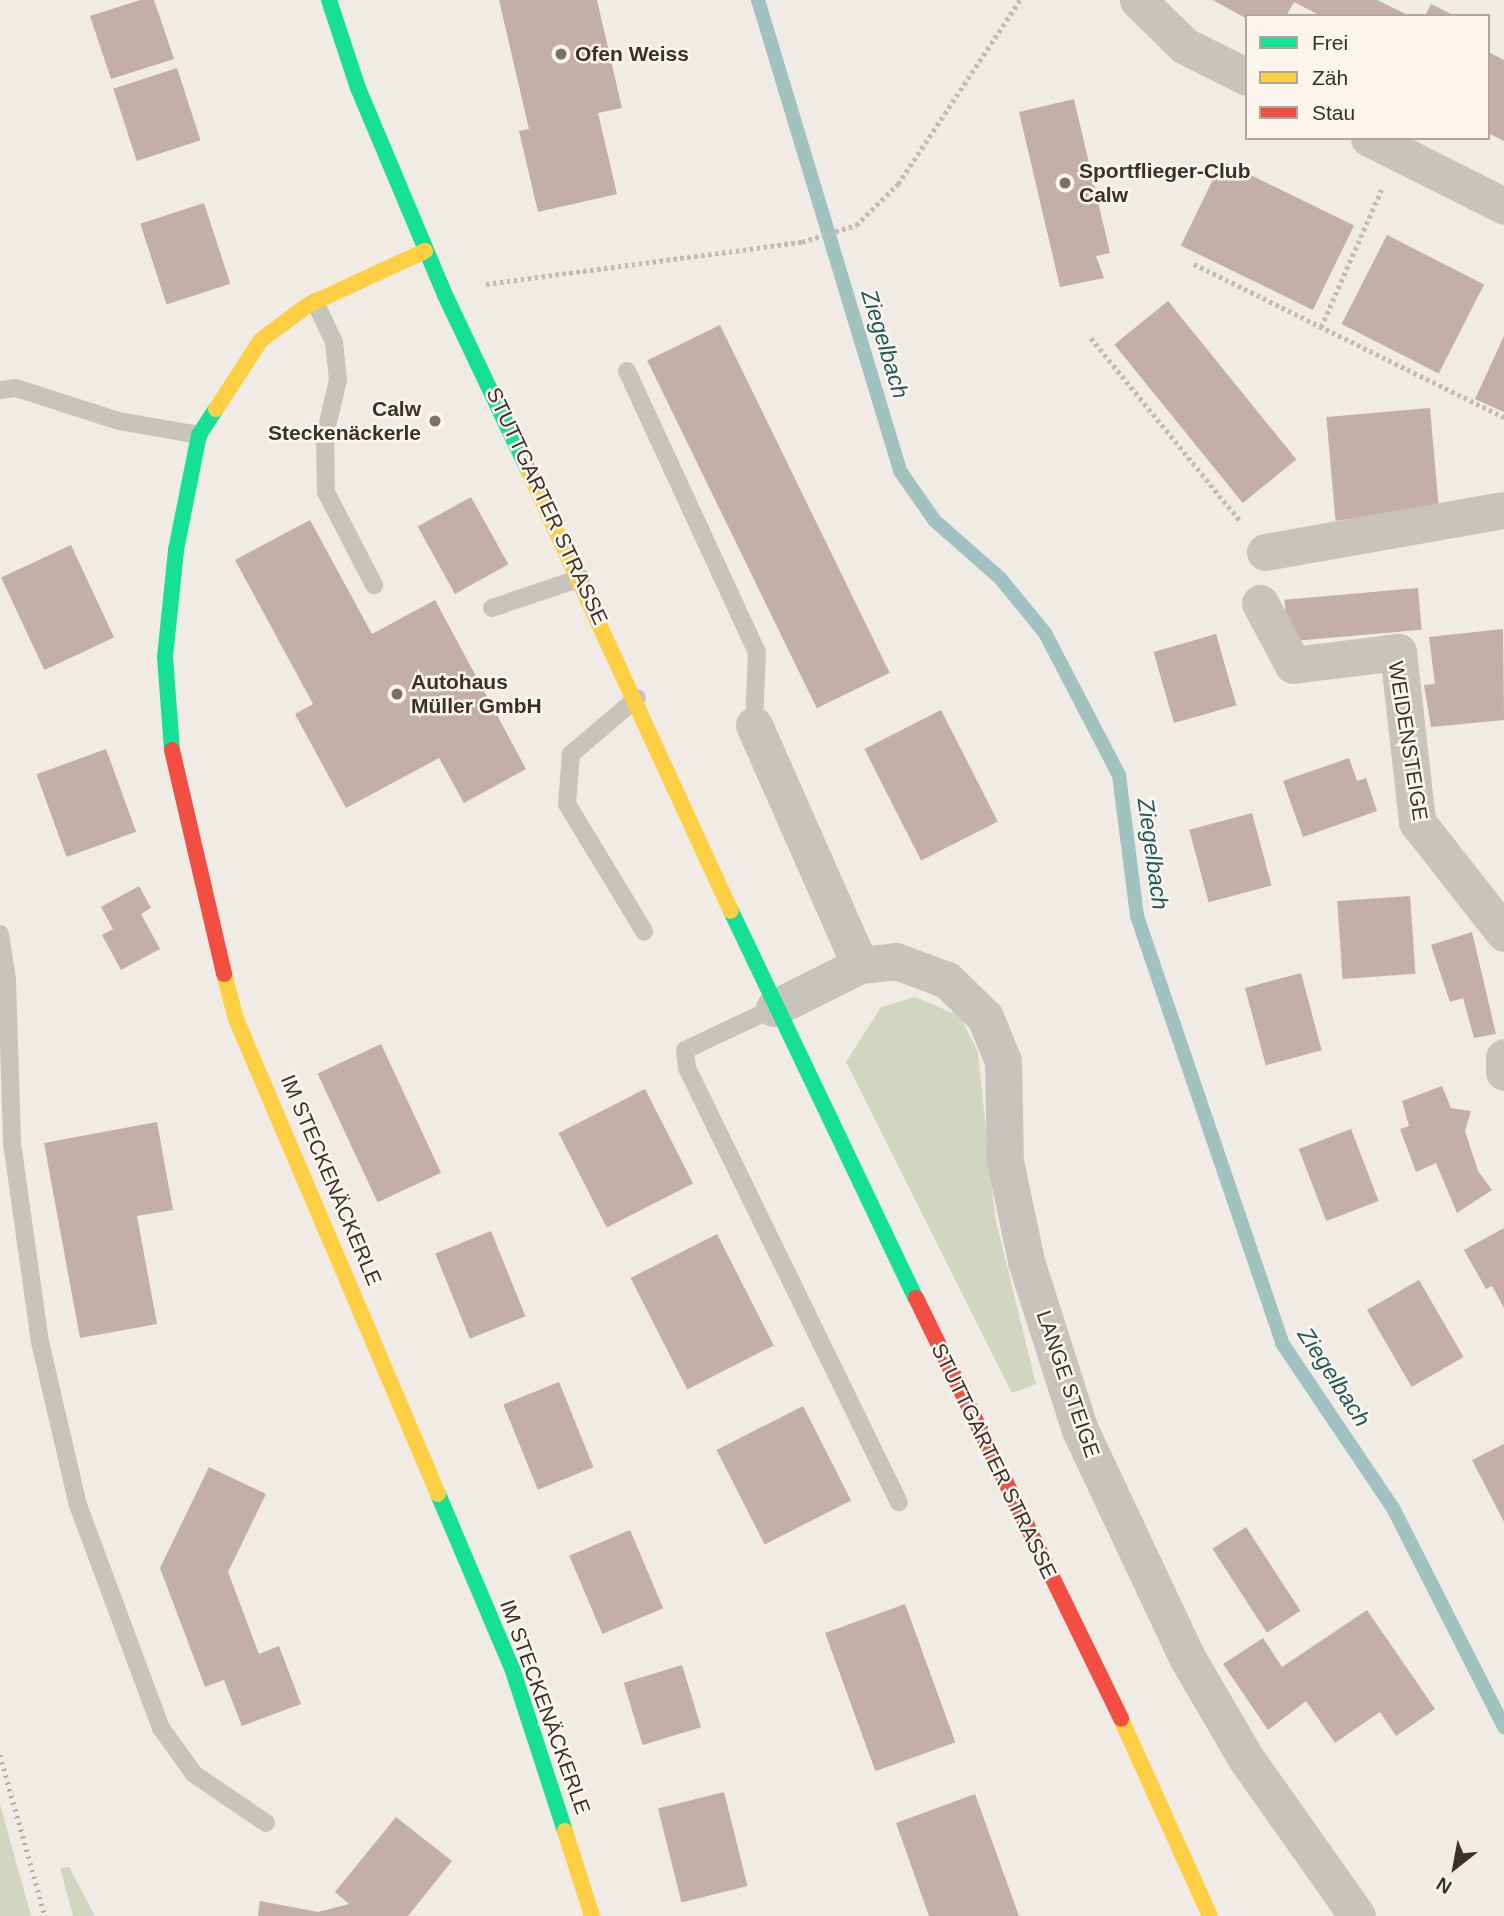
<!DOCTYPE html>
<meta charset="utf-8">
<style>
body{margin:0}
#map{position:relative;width:1504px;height:1916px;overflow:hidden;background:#f0ebe5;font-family:Arial,sans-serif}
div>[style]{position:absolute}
.green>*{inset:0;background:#d1d6bf}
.stream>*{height:14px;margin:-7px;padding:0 7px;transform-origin:7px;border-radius:7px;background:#a1c2c1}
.building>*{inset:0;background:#c3afa7;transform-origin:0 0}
.path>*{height:4.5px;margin-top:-2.25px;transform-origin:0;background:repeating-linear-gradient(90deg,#c2bbb6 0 3.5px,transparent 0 7px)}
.lane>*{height:18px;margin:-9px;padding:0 9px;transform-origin:9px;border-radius:9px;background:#c9c3be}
.street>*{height:37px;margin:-18.5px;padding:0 18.5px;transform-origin:18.5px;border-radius:18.5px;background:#c9c3be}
.fast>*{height:16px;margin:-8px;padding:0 8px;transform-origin:8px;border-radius:8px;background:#16e098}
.slow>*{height:16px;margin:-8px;padding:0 8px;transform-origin:8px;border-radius:8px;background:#ffcf43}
.jam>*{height:16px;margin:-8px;padding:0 8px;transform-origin:8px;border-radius:8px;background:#f24e42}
.rail>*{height:5px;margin-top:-2.5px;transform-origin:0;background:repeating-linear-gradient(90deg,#b1aca8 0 2px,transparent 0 7px)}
.dots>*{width:19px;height:19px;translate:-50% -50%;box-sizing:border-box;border:4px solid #fbf5ee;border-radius:50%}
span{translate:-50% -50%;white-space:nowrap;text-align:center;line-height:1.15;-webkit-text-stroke:5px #fbf5ee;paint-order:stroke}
.poi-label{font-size:21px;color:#3b302b;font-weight:700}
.left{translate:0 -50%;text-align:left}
.right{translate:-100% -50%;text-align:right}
.street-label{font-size:21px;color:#3b302b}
.water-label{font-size:23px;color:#1f5a5e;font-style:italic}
.legend{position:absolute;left:1245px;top:14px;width:245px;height:126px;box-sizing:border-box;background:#fbf5ee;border:2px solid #aea6a0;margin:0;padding:9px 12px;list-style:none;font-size:21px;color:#3b302b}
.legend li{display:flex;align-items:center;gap:14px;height:35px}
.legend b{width:35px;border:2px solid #aea6a0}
.north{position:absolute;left:1420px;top:1832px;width:70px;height:70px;-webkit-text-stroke:5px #fbf5ee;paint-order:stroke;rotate:211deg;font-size:19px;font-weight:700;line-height:28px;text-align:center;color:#3b302b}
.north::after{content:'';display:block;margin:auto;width:24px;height:32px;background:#3b302b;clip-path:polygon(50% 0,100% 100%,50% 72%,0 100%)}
</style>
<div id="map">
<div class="green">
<i style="clip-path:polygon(915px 997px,960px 1016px,978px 1052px,995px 1217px,1036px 1384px,1012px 1393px,846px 1062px,881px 1007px)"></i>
<i style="clip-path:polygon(0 1804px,31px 1916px,0 1916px)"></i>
<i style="clip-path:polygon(69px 1867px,95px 1916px,73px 1916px,60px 1868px)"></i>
</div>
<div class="stream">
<i style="left:758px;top:0;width:492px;rotate:73.2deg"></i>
<i style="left:900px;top:471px;width:61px;rotate:55deg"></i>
<i style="left:935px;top:521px;width:86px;rotate:41.2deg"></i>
<i style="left:1000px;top:578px;width:71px;rotate:50.7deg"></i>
<i style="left:1045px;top:633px;width:160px;rotate:62.5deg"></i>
<i style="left:1119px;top:775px;width:142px;rotate:82.7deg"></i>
<i style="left:1137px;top:916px;width:451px;rotate:71.2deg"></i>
<i style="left:1282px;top:1343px;width:199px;rotate:56.1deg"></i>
<i style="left:1393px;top:1508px;width:246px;rotate:63.1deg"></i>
</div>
<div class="building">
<i style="clip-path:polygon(140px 0,154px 0,174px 59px,111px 79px,90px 16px)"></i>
<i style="clip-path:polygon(499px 0,597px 0,622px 108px,598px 113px,617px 194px,538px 212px,519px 131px,529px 129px)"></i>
<i style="clip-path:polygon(1213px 0,1377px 0,1410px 16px,1321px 16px,1294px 2px,1286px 16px,1247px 19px)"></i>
<i style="clip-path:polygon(1431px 4px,1455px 16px,1425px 16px)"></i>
<i style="clip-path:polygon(1488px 52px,1504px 60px,1504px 141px,1488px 133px)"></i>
<i style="left:177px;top:68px;width:76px;height:67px;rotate:72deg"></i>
<i style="clip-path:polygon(1074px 99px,1110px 253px,1096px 256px,1104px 278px,1060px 287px,1019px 112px)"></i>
<i style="left:1222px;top:161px;width:147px;height:94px;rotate:26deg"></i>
<i style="left:204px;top:203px;width:85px;height:67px;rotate:72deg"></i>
<i style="left:1387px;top:235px;width:109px;height:100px;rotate:27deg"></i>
<i style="left:1168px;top:301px;width:204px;height:69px;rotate:51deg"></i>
<i style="left:720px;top:325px;width:387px;height:81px;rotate:64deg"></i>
<i style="clip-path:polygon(1504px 336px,1504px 412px,1475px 399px)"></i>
<i style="left:1430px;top:408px;width:104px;height:104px;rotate:85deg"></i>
<i style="left:471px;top:497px;width:77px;height:61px;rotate:61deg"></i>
<i style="clip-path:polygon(310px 520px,372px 634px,435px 600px,526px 769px,464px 803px,439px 758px,346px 808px,295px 714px,313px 704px,235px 560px)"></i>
<i style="left:71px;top:545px;width:102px;height:77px;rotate:65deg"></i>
<i style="left:1418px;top:588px;width:42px;height:134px;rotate:85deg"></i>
<i style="clip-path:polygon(1503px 629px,1504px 720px,1431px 727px,1424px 685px,1435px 684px,1429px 637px)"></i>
<i style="left:1216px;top:634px;width:74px;height:65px;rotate:74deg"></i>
<i style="left:941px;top:710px;width:125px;height:86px;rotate:63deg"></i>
<i style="left:106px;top:749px;width:88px;height:74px;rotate:70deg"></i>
<i style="clip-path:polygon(1349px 758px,1357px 781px,1366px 778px,1377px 811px,1303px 837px,1283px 781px)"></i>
<i style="left:1252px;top:813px;width:75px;height:65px;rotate:75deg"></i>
<i style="clip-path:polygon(139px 886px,151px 908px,141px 914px,160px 949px,121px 970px,102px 935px,113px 929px,101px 907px)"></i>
<i style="left:1410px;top:896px;width:78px;height:73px;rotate:86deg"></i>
<i style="clip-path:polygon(1472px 932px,1496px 1034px,1474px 1038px,1463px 998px,1450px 1002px,1431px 945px)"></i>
<i style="left:1301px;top:973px;width:80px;height:58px;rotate:75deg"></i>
<i style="left:381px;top:1044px;width:142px;height:70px;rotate:65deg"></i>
<i style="clip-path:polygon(1442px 1086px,1451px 1108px,1471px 1111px,1465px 1131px,1478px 1171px,1492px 1190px,1457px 1213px,1436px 1163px,1416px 1172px,1400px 1129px,1409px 1126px,1402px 1101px)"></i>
<i style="left:645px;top:1089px;width:106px;height:97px;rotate:63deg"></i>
<i style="clip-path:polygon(157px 1122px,173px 1210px,137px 1216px,157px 1324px,80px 1338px,44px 1143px)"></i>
<i style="left:1351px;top:1129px;width:77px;height:56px;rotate:69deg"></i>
<i style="clip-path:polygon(1504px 1228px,1504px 1308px,1492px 1286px,1486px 1289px,1464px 1250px)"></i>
<i style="left:491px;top:1231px;width:92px;height:60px;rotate:68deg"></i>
<i style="left:717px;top:1234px;width:125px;height:97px;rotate:63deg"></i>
<i style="left:1419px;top:1280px;width:89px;height:60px;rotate:60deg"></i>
<i style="left:559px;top:1382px;width:92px;height:60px;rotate:68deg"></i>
<i style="left:803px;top:1406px;width:106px;height:97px;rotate:63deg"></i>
<i style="clip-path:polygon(1504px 1444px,1504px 1522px,1472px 1460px)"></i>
<i style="clip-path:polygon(209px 1467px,266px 1494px,228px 1572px,259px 1654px,279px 1646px,301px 1704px,242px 1726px,224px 1680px,205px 1687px,160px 1568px)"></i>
<i style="left:1246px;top:1527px;width:100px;height:40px;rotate:57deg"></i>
<i style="left:630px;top:1530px;width:85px;height:66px;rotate:67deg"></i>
<i style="left:905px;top:1604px;width:147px;height:85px;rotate:70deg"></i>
<i style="clip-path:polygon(1367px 1610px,1435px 1709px,1396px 1736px,1380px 1712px,1335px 1743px,1306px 1701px,1268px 1730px,1223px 1664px,1263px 1638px,1282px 1667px)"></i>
<i style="left:682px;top:1665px;width:65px;height:61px;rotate:73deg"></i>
<i style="left:724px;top:1792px;width:97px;height:68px;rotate:76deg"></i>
<i style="clip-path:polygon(975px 1794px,1019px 1916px,929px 1916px,896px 1823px)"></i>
<i style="clip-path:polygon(396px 1817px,452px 1861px,408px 1916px,258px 1916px,260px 1901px,318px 1912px,349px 1904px,335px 1892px)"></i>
</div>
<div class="path">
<i style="left:1194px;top:264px;width:346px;rotate:26.3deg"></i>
<i style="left:486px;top:284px;width:319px;rotate:-7.6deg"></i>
<i style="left:802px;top:242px;width:57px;rotate:-17.5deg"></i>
<i style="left:856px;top:225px;width:59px;rotate:-44.3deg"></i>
<i style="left:898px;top:184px;width:221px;rotate:-56.5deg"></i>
<i style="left:1321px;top:327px;width:150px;rotate:-66.3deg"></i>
<i style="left:1091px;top:338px;width:236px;rotate:50.8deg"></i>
</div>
<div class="lane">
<i style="left:315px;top:302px;width:44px;rotate:64.6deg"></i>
<i style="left:334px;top:342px;width:38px;rotate:84deg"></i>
<i style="left:338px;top:380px;width:57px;rotate:103.3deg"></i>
<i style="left:325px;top:435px;width:57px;rotate:89deg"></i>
<i style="left:326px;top:492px;width:105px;rotate:62.7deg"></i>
<i style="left:627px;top:371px;width:310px;rotate:65.2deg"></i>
<i style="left:757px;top:652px;width:73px;rotate:92.4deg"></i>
<i style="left:0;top:390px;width:16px;rotate:-7deg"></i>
<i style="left:16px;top:388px;width:108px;rotate:17.8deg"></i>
<i style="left:119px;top:421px;width:81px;rotate:9.9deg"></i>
<i style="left:492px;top:608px;width:94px;rotate:-18.6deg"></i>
<i style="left:637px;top:698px;width:87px;rotate:139.7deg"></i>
<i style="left:571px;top:754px;width:50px;rotate:94.6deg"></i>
<i style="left:567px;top:804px;width:149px;rotate:58.8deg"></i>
<i style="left:0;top:934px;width:47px;rotate:81.3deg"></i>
<i style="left:7px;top:980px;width:163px;rotate:88.2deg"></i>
<i style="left:12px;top:1143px;width:201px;rotate:82deg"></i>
<i style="left:40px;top:1342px;width:167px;rotate:76.9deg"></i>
<i style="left:78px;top:1505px;width:238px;rotate:69.6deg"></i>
<i style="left:161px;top:1728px;width:57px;rotate:54.3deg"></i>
<i style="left:194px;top:1774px;width:87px;rotate:34.2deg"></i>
<i style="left:774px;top:1008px;width:98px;rotate:154.7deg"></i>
<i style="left:685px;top:1050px;width:18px;rotate:84deg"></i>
<i style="left:687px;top:1068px;width:483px;rotate:64deg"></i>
</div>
<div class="street">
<i style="left:1138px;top:0;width:66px;rotate:44.4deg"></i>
<i style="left:1185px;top:46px;width:69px;rotate:26.6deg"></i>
<i style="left:1369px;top:138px;width:151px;rotate:26.7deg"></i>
<i style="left:1265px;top:552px;width:243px;rotate:-10deg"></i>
<i style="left:1260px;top:603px;width:70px;rotate:62deg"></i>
<i style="left:1293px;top:665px;width:106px;rotate:-7.1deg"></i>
<i style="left:1398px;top:652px;width:171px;rotate:83.6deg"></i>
<i style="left:1417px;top:822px;width:141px;rotate:51.9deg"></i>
<i style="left:754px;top:725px;width:262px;rotate:66.2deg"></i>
<i style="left:774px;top:1008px;width:96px;rotate:-26.6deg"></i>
<i style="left:860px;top:965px;width:36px;rotate:-6deg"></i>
<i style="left:896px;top:961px;width:54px;rotate:20.4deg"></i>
<i style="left:947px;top:980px;width:53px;rotate:44.2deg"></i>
<i style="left:985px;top:1017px;width:48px;rotate:67.8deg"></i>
<i style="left:1003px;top:1061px;width:100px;rotate:88.9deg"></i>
<i style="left:1005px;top:1161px;width:102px;rotate:78.1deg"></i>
<i style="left:1026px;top:1261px;width:177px;rotate:72.3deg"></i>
<i style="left:1080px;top:1430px;width:253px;rotate:64.8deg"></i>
<i style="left:1188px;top:1659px;width:113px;rotate:59.8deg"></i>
<i style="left:1245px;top:1757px;width:194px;rotate:54.8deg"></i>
<i style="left:1504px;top:1057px;width:15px;rotate:90deg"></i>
</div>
<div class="fast">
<i style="left:329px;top:0;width:93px;rotate:71.8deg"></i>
<i style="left:358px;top:88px;width:225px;rotate:67.2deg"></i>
<i style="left:445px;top:295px;width:196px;rotate:64.6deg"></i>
<i style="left:172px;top:750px;width:93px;rotate:-94.3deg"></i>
<i style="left:165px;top:657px;width:108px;rotate:-84.1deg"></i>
<i style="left:176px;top:550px;width:117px;rotate:-78.7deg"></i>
<i style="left:199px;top:435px;width:31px;rotate:-57deg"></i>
<i style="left:731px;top:911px;width:429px;rotate:64.5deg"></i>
<i style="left:438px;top:1494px;width:192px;rotate:67deg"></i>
<i style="left:513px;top:1671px;width:168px;rotate:72deg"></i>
</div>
<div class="slow">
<i style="left:216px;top:409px;width:82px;rotate:-56.9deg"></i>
<i style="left:261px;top:340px;width:59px;rotate:-36.7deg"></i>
<i style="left:308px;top:305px;width:129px;rotate:-24.8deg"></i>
<i style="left:529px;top:472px;width:483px;rotate:65.3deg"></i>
<i style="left:224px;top:974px;width:47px;rotate:75.1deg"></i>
<i style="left:236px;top:1019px;width:516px;rotate:66.96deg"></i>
<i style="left:1121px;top:1719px;width:216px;rotate:65.7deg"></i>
<i style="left:565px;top:1831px;width:89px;rotate:72.4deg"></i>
</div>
<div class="jam">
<i style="left:172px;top:750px;width:230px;rotate:76.9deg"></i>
<i style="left:916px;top:1298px;width:468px;rotate:64deg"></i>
</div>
<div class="rail">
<i style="left:0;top:1755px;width:167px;rotate:74.4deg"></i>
</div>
<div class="dots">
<i style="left:561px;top:54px;background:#7a716c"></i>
<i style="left:1065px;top:183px;background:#7a716c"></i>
<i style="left:435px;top:421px;background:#7a716c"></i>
<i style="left:397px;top:694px;background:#7a716c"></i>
</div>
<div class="poi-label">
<span class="left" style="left:575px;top:54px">Ofen Weiss</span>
<span class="left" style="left:1079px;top:183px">Sportflieger-Club<br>Calw</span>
<span class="right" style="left:421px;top:421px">Calw<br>Steckenäckerle</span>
<span class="left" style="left:411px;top:694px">Autohaus<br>Müller GmbH</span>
</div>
<div class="street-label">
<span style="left:547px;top:506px;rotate:65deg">STUTTGARTER STRASSE</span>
<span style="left:1408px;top:741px;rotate:81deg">WEIDENSTEIGE</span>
<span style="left:331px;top:1180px;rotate:67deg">IM STECKENÄCKERLE</span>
<span style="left:1068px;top:1384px;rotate:71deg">LANGE STEIGE</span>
<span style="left:994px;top:1461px;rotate:64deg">STUTTGARTER STRASSE</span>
<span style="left:545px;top:1707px;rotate:70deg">IM STECKENÄCKERLE</span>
</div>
<div class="water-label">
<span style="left:885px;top:344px;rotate:73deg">Ziegelbach</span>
<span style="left:1153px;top:854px;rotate:82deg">Ziegelbach</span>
<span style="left:1334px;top:1377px;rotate:57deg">Ziegelbach</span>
</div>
<ul class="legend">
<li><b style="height:9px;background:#16e098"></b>Frei</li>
<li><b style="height:9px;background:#ffcf43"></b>Zäh</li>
<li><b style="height:9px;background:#f24e42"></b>Stau</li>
</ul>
<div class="north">N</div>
</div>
